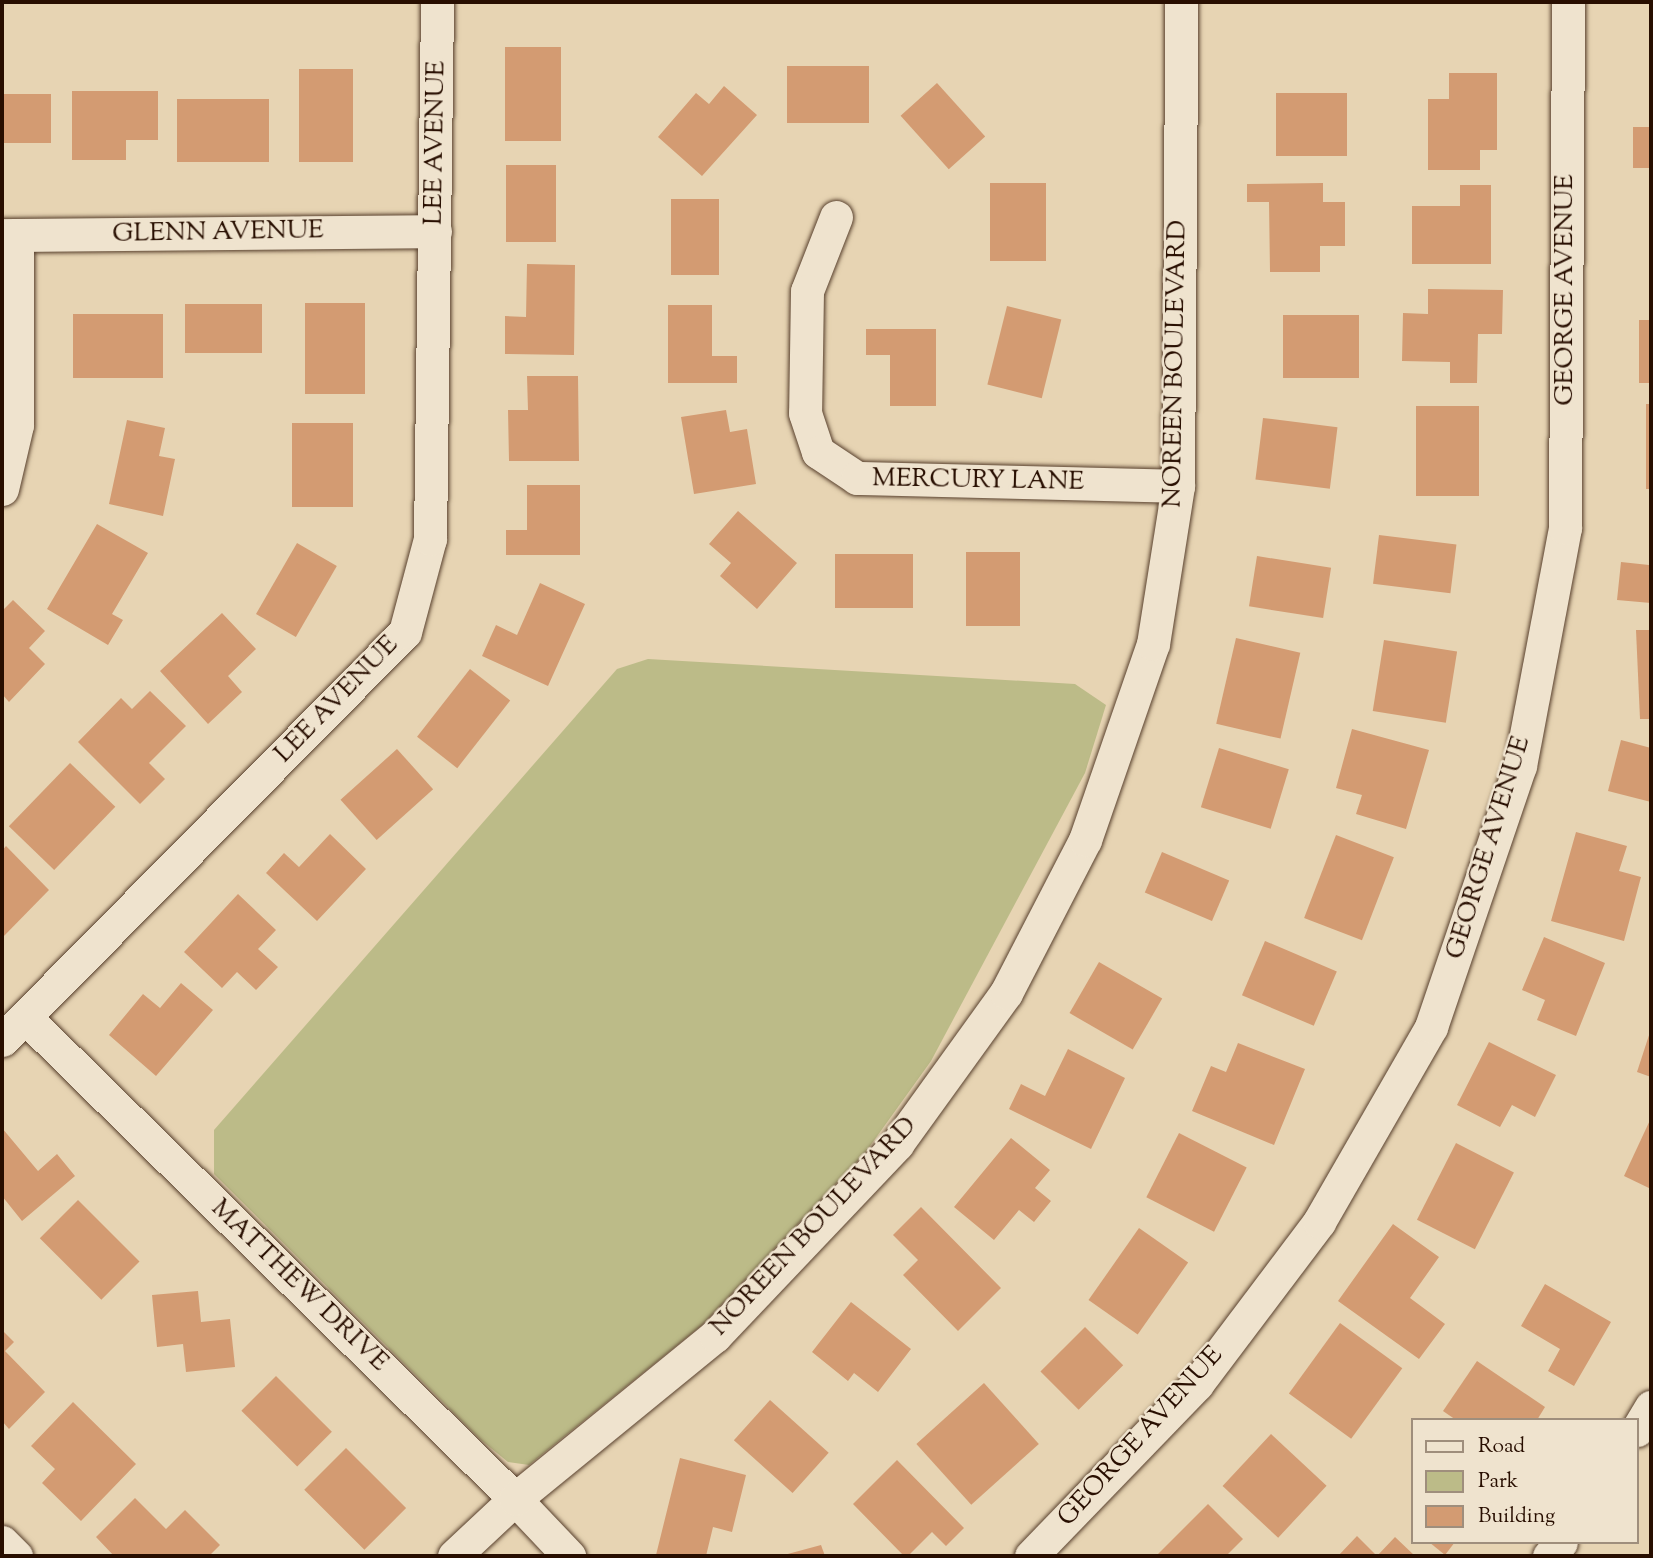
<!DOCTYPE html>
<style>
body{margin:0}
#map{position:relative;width:1653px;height:1558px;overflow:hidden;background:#e7d4b3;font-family:"Sorts Mill Goudy",serif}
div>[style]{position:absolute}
.green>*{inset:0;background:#bcbb88}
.building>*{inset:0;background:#d39b72;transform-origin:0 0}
.roads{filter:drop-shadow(0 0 2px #58402d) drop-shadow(0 0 2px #58402d)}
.street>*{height:33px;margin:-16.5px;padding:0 16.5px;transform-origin:16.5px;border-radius:16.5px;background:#efe3ce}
span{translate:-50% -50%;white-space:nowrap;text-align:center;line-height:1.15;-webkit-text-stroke:5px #efe3ce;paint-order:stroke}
.street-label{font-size:26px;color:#280e00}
.frame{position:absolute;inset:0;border:4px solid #280e00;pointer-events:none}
.legend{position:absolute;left:1411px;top:1418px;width:228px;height:126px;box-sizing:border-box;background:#efe3ce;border:2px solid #9f8e7c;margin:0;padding:9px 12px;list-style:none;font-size:21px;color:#280e00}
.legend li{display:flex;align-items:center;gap:14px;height:35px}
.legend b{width:35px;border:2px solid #9f8e7c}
</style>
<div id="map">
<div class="green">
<i style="clip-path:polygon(648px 659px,1075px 684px,1106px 705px,1085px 773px,931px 1061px,865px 1153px,702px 1325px,529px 1465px,508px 1462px,481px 1440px,214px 1174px,214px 1130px,617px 669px)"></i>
</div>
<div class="building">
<i style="left:505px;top:47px;width:56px;height:94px"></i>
<i style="left:787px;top:66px;width:82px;height:57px"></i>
<i style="left:299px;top:69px;width:54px;height:93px"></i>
<i style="clip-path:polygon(1449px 73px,1497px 73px,1497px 150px,1480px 150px,1480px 170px,1428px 170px,1428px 99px,1449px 99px)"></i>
<i style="left:937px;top:83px;width:72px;height:49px;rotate:48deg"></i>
<i style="clip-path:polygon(724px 86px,757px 115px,702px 176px,658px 137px,696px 93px,709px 104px)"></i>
<i style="clip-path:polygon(72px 91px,158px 91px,158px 140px,126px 140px,126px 160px,72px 160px)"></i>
<i style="left:1276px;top:93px;width:71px;height:63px"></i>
<i style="left:2px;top:94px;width:49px;height:49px"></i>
<i style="left:177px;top:99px;width:92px;height:63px"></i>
<i style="left:1633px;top:127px;width:18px;height:41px"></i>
<i style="left:506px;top:165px;width:50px;height:77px"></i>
<i style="left:990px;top:183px;width:56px;height:78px"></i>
<i style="clip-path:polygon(1323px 183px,1323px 202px,1345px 202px,1345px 246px,1320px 246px,1320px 272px,1270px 272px,1269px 202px,1247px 202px,1247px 184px)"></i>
<i style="clip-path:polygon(1460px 185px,1491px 185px,1491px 264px,1412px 264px,1412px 206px,1460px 206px)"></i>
<i style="left:671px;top:199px;width:48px;height:76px"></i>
<i style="clip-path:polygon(527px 264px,575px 265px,574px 355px,505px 354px,505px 316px,526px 317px)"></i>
<i style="clip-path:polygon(1428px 289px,1503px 290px,1502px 334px,1478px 334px,1477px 383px,1450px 383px,1450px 362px,1402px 361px,1403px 313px,1428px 314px)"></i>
<i style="left:305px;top:303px;width:60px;height:91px"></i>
<i style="left:185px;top:304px;width:77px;height:49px"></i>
<i style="clip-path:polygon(668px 305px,712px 305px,712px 356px,737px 356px,737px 383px,668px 383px)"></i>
<i style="left:1007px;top:306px;width:56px;height:81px;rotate:14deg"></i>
<i style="left:73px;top:314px;width:90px;height:64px"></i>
<i style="left:1283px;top:315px;width:76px;height:63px"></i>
<i style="left:1639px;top:320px;width:12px;height:63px"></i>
<i style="clip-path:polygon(866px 329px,936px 329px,936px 406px,890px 406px,890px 355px,866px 355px)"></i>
<i style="clip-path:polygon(527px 376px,578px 376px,579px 461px,509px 461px,508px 410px,528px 410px)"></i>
<i style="left:1646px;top:404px;width:5px;height:85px"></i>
<i style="left:1416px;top:406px;width:63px;height:90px"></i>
<i style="clip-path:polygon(726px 410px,730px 432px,747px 429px,756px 484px,694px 494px,681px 417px)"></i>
<i style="left:1263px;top:418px;width:75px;height:62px;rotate:7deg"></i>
<i style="clip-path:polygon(127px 420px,165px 428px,159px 456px,175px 459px,163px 516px,109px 504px)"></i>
<i style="left:292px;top:423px;width:61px;height:84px"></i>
<i style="clip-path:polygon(527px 485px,580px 485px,580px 555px,506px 555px,506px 530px,527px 530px)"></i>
<i style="clip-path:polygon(738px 511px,797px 563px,757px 609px,720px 576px,731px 563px,709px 544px)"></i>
<i style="clip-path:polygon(97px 524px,148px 553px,112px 614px,123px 620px,108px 645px,47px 609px)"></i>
<i style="left:1379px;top:535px;width:78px;height:49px;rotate:7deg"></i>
<i style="left:297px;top:543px;width:46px;height:82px;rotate:30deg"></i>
<i style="left:966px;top:552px;width:54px;height:74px"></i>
<i style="left:835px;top:554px;width:78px;height:54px"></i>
<i style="clip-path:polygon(1649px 555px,1651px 603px,1617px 600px,1621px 562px,1649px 565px)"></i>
<i style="left:1257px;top:556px;width:75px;height:51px;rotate:9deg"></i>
<i style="clip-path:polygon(540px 583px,585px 604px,548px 686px,482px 656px,496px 625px,517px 635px)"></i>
<i style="clip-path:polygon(13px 600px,45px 631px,29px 648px,45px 664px,9px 702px,2px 694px,2px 611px)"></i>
<i style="clip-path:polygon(222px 613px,256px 649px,228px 676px,242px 692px,208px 724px,160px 671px)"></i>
<i style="clip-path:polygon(1636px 630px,1651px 630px,1651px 719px,1640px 719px)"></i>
<i style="left:1236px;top:638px;width:66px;height:88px;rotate:13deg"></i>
<i style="left:1384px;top:640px;width:74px;height:72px;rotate:9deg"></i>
<i style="left:470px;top:669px;width:51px;height:86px;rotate:38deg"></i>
<i style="clip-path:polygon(150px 691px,186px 726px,149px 763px,165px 779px,140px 804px,78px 742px,121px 698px,132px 709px)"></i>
<i style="clip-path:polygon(1352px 729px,1429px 750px,1406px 829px,1356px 814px,1362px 795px,1336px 788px)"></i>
<i style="clip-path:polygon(1621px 740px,1651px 748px,1651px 802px,1608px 791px)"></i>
<i style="left:1219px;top:748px;width:73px;height:62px;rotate:17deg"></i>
<i style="left:397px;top:749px;width:54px;height:76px;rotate:48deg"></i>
<i style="left:70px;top:763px;width:63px;height:88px;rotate:44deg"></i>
<i style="clip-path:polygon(1576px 832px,1627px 846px,1619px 871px,1641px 877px,1624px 941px,1551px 921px)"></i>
<i style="clip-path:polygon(330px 834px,366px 869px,317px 921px,266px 873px,284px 853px,299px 867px)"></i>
<i style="left:1336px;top:835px;width:62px;height:89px;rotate:21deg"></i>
<i style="clip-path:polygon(6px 846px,49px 890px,2px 938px,2px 851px)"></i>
<i style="left:1162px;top:852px;width:73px;height:44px;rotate:23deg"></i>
<i style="clip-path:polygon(238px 894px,276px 930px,258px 949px,278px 967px,256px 990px,237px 972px,222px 988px,184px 952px)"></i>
<i style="clip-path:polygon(1544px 937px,1605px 963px,1576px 1036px,1537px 1020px,1545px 1000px,1522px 990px)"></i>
<i style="left:1265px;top:941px;width:78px;height:59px;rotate:23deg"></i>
<i style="left:1099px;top:962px;width:73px;height:59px;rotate:30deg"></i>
<i style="clip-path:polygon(181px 983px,213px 1010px,156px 1076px,109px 1035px,143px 994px,160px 1008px)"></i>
<i style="clip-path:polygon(1651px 1029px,1651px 1077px,1637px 1072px)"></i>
<i style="clip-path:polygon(1489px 1042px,1556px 1075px,1535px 1117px,1512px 1105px,1500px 1127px,1457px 1105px)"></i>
<i style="clip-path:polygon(1238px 1043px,1305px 1069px,1274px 1145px,1192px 1111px,1211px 1066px,1226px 1072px)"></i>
<i style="clip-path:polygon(1068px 1049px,1125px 1078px,1091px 1149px,1009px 1109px,1021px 1084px,1045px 1096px)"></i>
<i style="clip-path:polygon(1651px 1118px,1651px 1189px,1624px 1176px)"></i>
<i style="clip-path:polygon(2px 1128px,38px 1171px,57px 1154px,75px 1176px,22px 1221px,2px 1196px)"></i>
<i style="left:1179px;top:1133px;width:76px;height:72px;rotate:27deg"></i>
<i style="clip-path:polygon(1011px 1138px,1050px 1170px,1035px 1188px,1051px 1201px,1034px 1222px,1019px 1210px,994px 1240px,954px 1207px)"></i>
<i style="left:1456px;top:1143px;width:65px;height:86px;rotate:27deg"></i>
<i style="left:78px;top:1200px;width:87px;height:54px;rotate:45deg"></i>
<i style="clip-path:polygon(921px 1207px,1001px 1288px,958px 1331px,903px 1275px,918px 1260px,893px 1235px)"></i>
<i style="clip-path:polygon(1393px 1224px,1439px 1257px,1410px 1298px,1445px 1324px,1419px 1359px,1338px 1301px)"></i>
<i style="left:1139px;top:1228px;width:60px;height:88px;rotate:35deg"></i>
<i style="clip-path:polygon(1545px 1284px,1611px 1322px,1574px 1386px,1548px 1371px,1560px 1349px,1521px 1326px)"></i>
<i style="clip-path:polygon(198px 1291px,201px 1322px,230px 1319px,235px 1367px,186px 1372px,183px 1344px,157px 1347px,152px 1295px)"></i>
<i style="clip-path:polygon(851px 1302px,911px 1349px,878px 1392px,854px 1373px,848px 1381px,812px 1352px)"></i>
<i style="left:1340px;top:1323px;width:77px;height:87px;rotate:36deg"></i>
<i style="left:1085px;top:1327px;width:54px;height:63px;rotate:45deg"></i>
<i style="clip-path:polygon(2px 1330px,14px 1342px,5px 1351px,45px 1392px,9px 1429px,2px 1421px)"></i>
<i style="clip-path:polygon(1477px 1361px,1545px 1407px,1537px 1420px,1456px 1420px,1443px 1411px)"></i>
<i style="left:276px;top:1376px;width:79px;height:49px;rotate:45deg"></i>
<i style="left:984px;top:1383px;width:82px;height:91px;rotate:48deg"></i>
<i style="left:770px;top:1400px;width:79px;height:54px;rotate:42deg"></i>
<i style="clip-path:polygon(73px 1402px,136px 1464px,81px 1521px,42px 1483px,55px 1469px,31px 1446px)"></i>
<i style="left:1271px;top:1434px;width:76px;height:71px;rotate:43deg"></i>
<i style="left:346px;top:1448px;width:85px;height:59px;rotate:45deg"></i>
<i style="clip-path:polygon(680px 1458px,746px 1475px,732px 1532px,713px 1527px,706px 1556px,656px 1555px)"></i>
<i style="clip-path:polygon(897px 1460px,964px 1528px,946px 1546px,932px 1532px,908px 1556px,904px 1556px,853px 1504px)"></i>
<i style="clip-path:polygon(135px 1498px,166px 1529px,185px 1510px,220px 1545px,209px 1556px,114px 1556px,96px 1537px)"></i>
<i style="clip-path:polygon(1208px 1504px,1243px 1539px,1226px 1556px,1156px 1556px)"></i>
<i style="clip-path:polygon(1357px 1536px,1377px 1556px,1395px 1537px,1415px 1556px,1338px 1556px)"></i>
<i style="clip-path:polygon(1429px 1542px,1455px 1542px,1445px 1555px)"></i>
<i style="clip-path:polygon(821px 1545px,825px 1556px,784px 1556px,784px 1555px)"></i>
</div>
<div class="roads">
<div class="street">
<i style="left:836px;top:217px;width:79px;rotate:111.4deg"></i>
<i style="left:807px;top:291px;width:122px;rotate:90.9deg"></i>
<i style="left:805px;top:413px;width:41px;rotate:71.6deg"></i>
<i style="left:818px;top:452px;width:47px;rotate:33.7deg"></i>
<i style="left:857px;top:478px;width:321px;rotate:1.4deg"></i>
<i style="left:2px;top:235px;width:433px;rotate:-0.5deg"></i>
<i style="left:2px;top:489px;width:66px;rotate:-76.8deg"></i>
<i style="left:17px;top:425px;width:190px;rotate:-90deg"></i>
<i style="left:26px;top:1018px;width:686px;rotate:44.53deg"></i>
<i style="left:515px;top:1499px;width:79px;rotate:46.5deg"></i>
<i style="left:2px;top:1040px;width:573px;rotate:-45.35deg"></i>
<i style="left:405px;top:632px;width:96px;rotate:-75deg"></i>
<i style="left:430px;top:539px;width:537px;rotate:-89.25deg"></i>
<i style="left:1637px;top:1430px;width:27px;rotate:-59deg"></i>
<i style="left:2px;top:1542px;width:20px;rotate:45deg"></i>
<i style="left:454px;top:1556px;width:83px;rotate:-43.1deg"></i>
<i style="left:515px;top:1499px;width:258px;rotate:-39.2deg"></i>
<i style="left:715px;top:1336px;width:265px;rotate:-46.5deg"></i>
<i style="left:897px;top:1144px;width:186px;rotate:-54.2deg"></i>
<i style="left:1006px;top:993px;width:172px;rotate:-62.7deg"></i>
<i style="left:1085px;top:840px;width:207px;rotate:-70.9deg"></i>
<i style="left:1153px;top:644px;width:160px;rotate:-81deg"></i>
<i style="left:1178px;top:486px;width:484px;rotate:-89.6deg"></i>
<i style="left:1031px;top:1556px;width:239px;rotate:-46deg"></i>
<i style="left:1197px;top:1384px;width:203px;rotate:-53deg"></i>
<i style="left:1319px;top:1222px;width:225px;rotate:-60.1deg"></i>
<i style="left:1431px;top:1027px;width:276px;rotate:-71.2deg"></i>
<i style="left:1520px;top:766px;width:242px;rotate:-79.3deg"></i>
<i style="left:1565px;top:528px;width:526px;rotate:-89.67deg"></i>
<i style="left:1549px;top:1556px;width:18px;rotate:-49deg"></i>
</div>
</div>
<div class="street-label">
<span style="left:436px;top:143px;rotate:-89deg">LEE AVENUE</span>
<span style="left:218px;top:233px;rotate:-1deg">GLENN AVENUE</span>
<span style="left:1566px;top:290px;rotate:-90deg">GEORGE AVENUE</span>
<span style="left:1176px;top:364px;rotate:-89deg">NOREEN BOULEVARD</span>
<span style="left:978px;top:481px;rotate:1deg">MERCURY LANE</span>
<span style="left:337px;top:700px;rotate:-46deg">LEE AVENUE</span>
<span style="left:1489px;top:848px;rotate:-73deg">GEORGE AVENUE</span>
<span style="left:814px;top:1227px;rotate:-47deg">NOREEN BOULEVARD</span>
<span style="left:299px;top:1286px;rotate:44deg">MATTHEW DRIVE</span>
<span style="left:1141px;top:1437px;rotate:-48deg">GEORGE AVENUE</span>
</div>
<div class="frame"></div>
<ul class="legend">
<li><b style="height:9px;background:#efe3ce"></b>Road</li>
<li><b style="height:19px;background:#bcbb88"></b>Park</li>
<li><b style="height:19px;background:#d39b72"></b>Building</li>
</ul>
</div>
